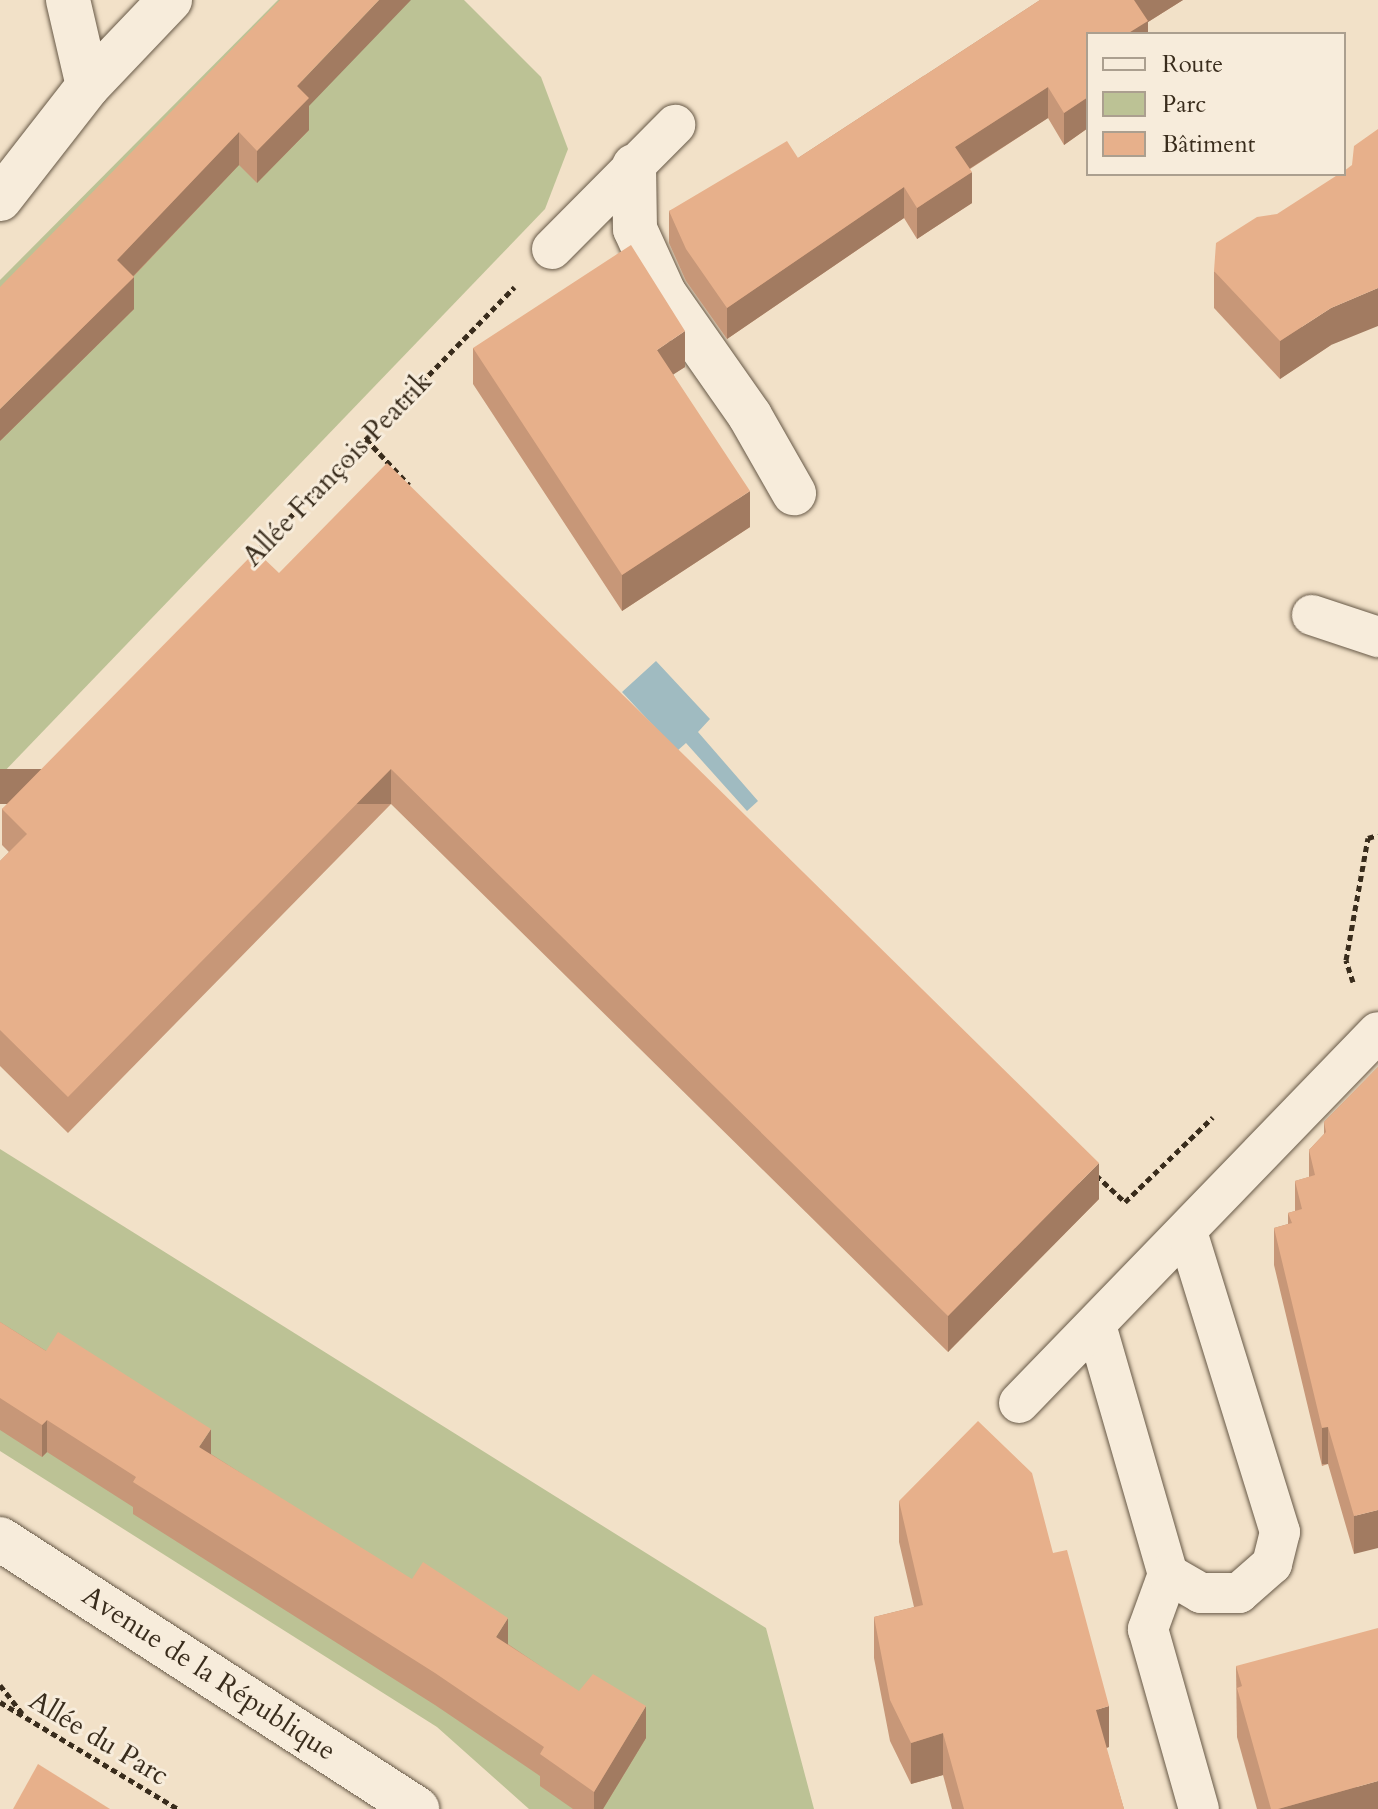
<!DOCTYPE html>
<meta charset="utf-8">
<style>
body{margin:0}
#map{position:relative;width:1378px;height:1809px;overflow:hidden;background:#f2e1c8;font-family:Cardo,serif}
div>[style]{position:absolute}
.green>*{inset:0;background:#bcc295}
.water>*{inset:0;background:#a0bbc1}
.path>*{height:5px;margin-top:-2.5px;transform-origin:0;background:repeating-linear-gradient(90deg,#392c1c 0 6px,transparent 0 10px)}
.roads{filter:drop-shadow(0 0 2px #675947) drop-shadow(0 0 2px #675947)}
.lane>*{height:40px;margin:-20px;padding:0 20px;transform-origin:20px;border-radius:20px;background:#f7ecdb}
.street>*{height:44px;margin:-22px;padding:0 22px;transform-origin:22px;border-radius:22px;background:#f7ecdb}
.secondary>*{height:44px;margin:-22px;padding:0 22px;transform-origin:22px;border-radius:22px;background:#f7ecdb}
.wall>*{inset:0;background:#c79778}
.shaded-wall>*{inset:0;background:#a27b61;transform-origin:0 0}
.building>*{inset:0;background:#e7b08b}
span{translate:-50% -50%;white-space:nowrap;text-align:center;line-height:1.15;-webkit-text-stroke:6px #f7ecdb;paint-order:stroke}
.street-label{font-size:28px;color:#392c1c}
.legend{position:absolute;left:1086px;top:32px;width:260px;height:144px;box-sizing:border-box;background:#f7ecdb;border:2px solid #ab9f8f;margin:0;padding:10px 14px;list-style:none;font-size:24px;color:#392c1c}
.legend li{display:flex;align-items:center;gap:16px;height:40px}
.legend b{width:40px;border:2px solid #ab9f8f}
</style>
<div id="map">
<div class="green">
<i style="clip-path:polygon(278px 0,464px 0,541px 77px,568px 149px,545px 209px,0 776px,0 280px)"></i>
<i style="clip-path:polygon(0 1149px,766px 1628px,814px 1809px,529px 1809px,437px 1727px,0 1451px)"></i>
</div>
<div class="water">
<i style="clip-path:polygon(656px 661px,710px 719px,698px 732px,758px 801px,747px 811px,686px 743px,677px 751px,622px 692px)"></i>
</div>
<div class="path">
<i style="left:366px;top:439px;width:63px;rotate:46.9deg"></i>
<i style="left:254px;top:554px;width:373px;rotate:-45.7deg"></i>
<i style="left:1353px;top:982px;width:23px;rotate:-108deg"></i>
<i style="left:1346px;top:960px;width:124px;rotate:-79.8deg"></i>
<i style="left:1368px;top:838px;width:10px;rotate:-17deg"></i>
<i style="left:1096px;top:1175px;width:40px;rotate:43deg"></i>
<i style="left:1125px;top:1202px;width:122px;rotate:-44deg"></i>
<i style="left:0;top:1685px;width:36px;rotate:52deg"></i>
<i style="left:0;top:1702px;width:208px;rotate:31deg"></i>
</div>
<div class="roads">
<div class="lane">
<i style="left:552px;top:249px;width:175px;rotate:-45.2deg"></i>
<i style="left:1312px;top:615px;width:70px;rotate:18.4deg"></i>
<i style="left:1096px;top:1325px;width:259px;rotate:73.9deg"></i>
<i style="left:1168px;top:1574px;width:59px;rotate:110deg"></i>
<i style="left:1148px;top:1629px;width:187px;rotate:74.2deg"></i>
<i style="left:1019px;top:1403px;width:516px;rotate:-45.94deg"></i>
<i style="left:1168px;top:1574px;width:38px;rotate:30deg"></i>
<i style="left:1201px;top:1593px;width:38px"></i>
<i style="left:1239px;top:1593px;width:44px;rotate:-41.3deg"></i>
<i style="left:1272px;top:1564px;width:33px;rotate:-76deg"></i>
<i style="left:1280px;top:1532px;width:315px;rotate:-107.2deg"></i>
</div>
<div class="street">
<i style="left:634px;top:166px;width:63px;rotate:89.1deg"></i>
<i style="left:635px;top:229px;width:70px;rotate:65.6deg"></i>
<i style="left:664px;top:293px;width:150px;rotate:55deg"></i>
<i style="left:750px;top:416px;width:89px;rotate:60.3deg"></i>
</div>
<div class="secondary">
<i style="left:68px;top:0;width:88px;rotate:76.9deg"></i>
<i style="left:0;top:199px;width:143px;rotate:-52.1deg"></i>
<i style="left:88px;top:86px;width:119px;rotate:-46.4deg"></i>
<i style="left:0;top:1539px;width:497px;rotate:32.9deg"></i>
</div>
</div>
<div class="wall">
<i style="clip-path:polygon(280px 0,309px 106px,309px 130px,257px 183px,239px 165px,134px 276px,134px 309px,0 441px)"></i>
<i style="clip-path:polygon(1040px 0,1183px 0,1148px 22px,1148px 34px,1088px 34px,1088px 128px,1064px 145px,1048px 118px,970px 169px,972px 203px,917px 239px,904px 218px,727px 339px,686px 281px,669px 243px,669px 211px,798px 158px)"></i>
<i style="clip-path:polygon(1214px 271px,1331px 345px,1280px 379px,1214px 308px)"></i>
<i style="clip-path:polygon(473px 348px,685px 367px,673px 374px,750px 527px,622px 611px,473px 384px)"></i>
<i style="clip-path:polygon(279px 573px,1099px 1199px,948px 1352px,391px 804px,68px 1133px,0 1066px,0 861px,9px 852px,2px 845px,2px 809px)"></i>
<i style="clip-path:polygon(1378px 1067px,1354px 1554px,1328px 1464px,1322px 1466px,1274px 1265px,1274px 1228px,1288px 1224px,1288px 1213px,1295px 1211px,1295px 1181px,1309px 1177px,1309px 1150px,1324px 1134px,1324px 1122px)"></i>
<i style="clip-path:polygon(0 1322px,211px 1454px,508px 1644px,646px 1738px,603px 1809px,573px 1809px,540px 1786px,540px 1776px,435px 1705px,133px 1514px,133px 1507px,47px 1452px,42px 1457px,0 1430px)"></i>
<i style="clip-path:polygon(899px 1501px,1053px 1553px,1109px 1747px,1106px 1748px,1124px 1809px,952px 1809px,943px 1775px,911px 1784px,890px 1741px,874px 1658px,874px 1617px,914px 1607px,899px 1542px)"></i>
<i style="clip-path:polygon(1236px 1666px,1378px 1809px,1257px 1809px,1237px 1737px)"></i>
</div>
<div class="shaded-wall">
<i style="clip-path:polygon(379px 0,411px 0,309px 106px,309px 130px,257px 183px,257px 151px,297px 86px)"></i>
<i style="clip-path:polygon(1134px 0,1183px 0,1148px 22px,1148px 34px,1127px 34px)"></i>
<i style="clip-path:polygon(1048px 87px,1048px 118px,955px 178px,955px 147px)"></i>
<i style="clip-path:polygon(1088px 97px,1088px 128px,1064px 145px,1064px 113px)"></i>
<i style="clip-path:polygon(239px 132px,239px 165px,117px 293px,117px 260px)"></i>
<i style="clip-path:polygon(972px 172px,972px 203px,917px 239px,917px 208px)"></i>
<i style="clip-path:polygon(904px 187px,904px 218px,727px 339px,727px 308px)"></i>
<i style="clip-path:polygon(134px 277px,134px 309px,0 441px,0 409px)"></i>
<i style="clip-path:polygon(1378px 288px,1378px 326px,1331px 345px,1280px 379px,1280px 341px,1331px 308px)"></i>
<i style="clip-path:polygon(685px 331px,685px 367px,657px 385px,657px 350px)"></i>
<i style="clip-path:polygon(750px 491px,750px 527px,622px 611px,622px 575px)"></i>
<i style="left:391px;top:769px;width:35px;height:460px;rotate:90deg"></i>
<i style="clip-path:polygon(1099px 1163px,1099px 1199px,948px 1352px,948px 1316px)"></i>
<i style="clip-path:polygon(47px 1420px,47px 1452px,42px 1457px,42px 1425px)"></i>
<i style="left:1328px;top:1427px;width:37px;height:6px;rotate:90deg"></i>
<i style="clip-path:polygon(211px 1429px,211px 1461px,199px 1447px)"></i>
<i style="clip-path:polygon(1378px 1510px,1378px 1548px,1354px 1554px,1354px 1516px)"></i>
<i style="clip-path:polygon(508px 1618px,508px 1650px,496px 1637px)"></i>
<i style="clip-path:polygon(646px 1706px,646px 1738px,603px 1809px,594px 1809px,594px 1792px)"></i>
<i style="clip-path:polygon(1109px 1706px,1109px 1747px,1096px 1751px,1096px 1710px)"></i>
<i style="clip-path:polygon(943px 1733px,943px 1775px,911px 1784px,911px 1743px)"></i>
<i style="clip-path:polygon(1378px 1781px,1378px 1809px,1278px 1809px)"></i>
</div>
<div class="building">
<i style="clip-path:polygon(280px 0,379px 0,297px 86px,309px 98px,257px 151px,239px 132px,117px 260px,134px 277px,0 409px,0 287px)"></i>
<i style="clip-path:polygon(1040px 0,1134px 0,1148px 21px,1127px 34px,1088px 34px,1088px 97px,1064px 113px,1048px 87px,955px 147px,972px 172px,917px 208px,904px 187px,727px 308px,686px 249px,669px 211px,787px 141px,798px 158px)"></i>
<i style="clip-path:polygon(1378px 129px,1378px 288px,1331px 308px,1280px 341px,1214px 271px,1216px 243px,1257px 217px,1277px 214px,1339px 174px,1344px 174px,1344px 171px,1352px 165px,1354px 146px)"></i>
<i style="clip-path:polygon(631px 245px,685px 331px,657px 350px,750px 491px,622px 575px,473px 348px)"></i>
<i style="clip-path:polygon(387px 463px,1099px 1163px,948px 1316px,391px 769px,68px 1097px,0 1030px,0 861px,27px 834px,2px 809px,256px 551px,279px 573px)"></i>
<i style="clip-path:polygon(1378px 1067px,1378px 1510px,1354px 1516px,1328px 1427px,1322px 1428px,1274px 1228px,1292px 1223px,1288px 1213px,1302px 1209px,1295px 1181px,1315px 1175px,1309px 1150px,1326px 1132px,1324px 1122px)"></i>
<i style="clip-path:polygon(0 1322px,46px 1351px,58px 1332px,211px 1429px,199px 1447px,412px 1579px,423px 1562px,508px 1618px,496px 1637px,579px 1691px,593px 1674px,646px 1706px,594px 1792px,540px 1754px,544px 1747px,435px 1673px,133px 1482px,136px 1477px,47px 1420px,42px 1425px,0 1398px)"></i>
<i style="clip-path:polygon(978px 1421px,1032px 1473px,1053px 1553px,1067px 1550px,1109px 1706px,1096px 1710px,1124px 1809px,964px 1809px,943px 1733px,911px 1743px,890px 1700px,874px 1617px,923px 1605px,899px 1501px)"></i>
<i style="clip-path:polygon(1378px 1628px,1378px 1781px,1278px 1809px,1271px 1809px,1237px 1688px,1242px 1686px,1236px 1666px)"></i>
<i style="clip-path:polygon(38px 1764px,110px 1809px,13px 1809px)"></i>
</div>
<div class="street-label">
<span style="left:337px;top:469px;rotate:-46deg">Allée François Peatrik</span>
<span style="left:209px;top:1673px;rotate:33deg">Avenue de la République</span>
<span style="left:99px;top:1738px;rotate:31deg">Allée du Parc</span>
</div>
<ul class="legend">
<li><b style="height:10px;background:#f7ecdb"></b>Route</li>
<li><b style="height:22px;background:#bcc295"></b>Parc</li>
<li><b style="height:22px;background:#e7b08b"></b>Bâtiment</li>
</ul>
</div>
